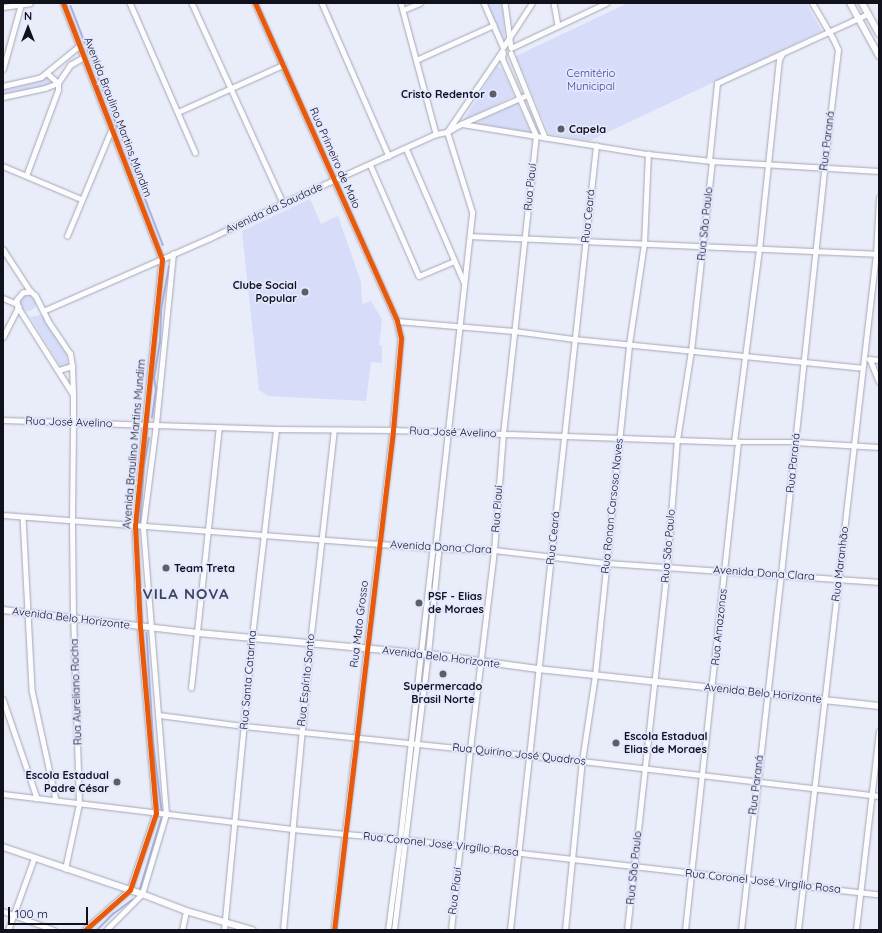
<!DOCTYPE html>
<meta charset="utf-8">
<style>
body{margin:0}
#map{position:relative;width:882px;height:933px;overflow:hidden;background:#e9ecf9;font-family:Quicksand,sans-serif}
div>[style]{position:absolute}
.green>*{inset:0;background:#d7dcf8}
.round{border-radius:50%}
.stream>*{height:1.5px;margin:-0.75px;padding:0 0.75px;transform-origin:0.75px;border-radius:0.75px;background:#aab0e3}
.roads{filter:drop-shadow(0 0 1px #a4a7b2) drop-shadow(0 0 1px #a4a7b2)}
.street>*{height:4.5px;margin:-2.25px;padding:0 2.25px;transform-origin:2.25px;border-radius:2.25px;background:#fcfcfe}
.secondary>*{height:6px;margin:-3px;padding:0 3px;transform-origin:3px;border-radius:3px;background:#fcfcfe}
.cycleway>*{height:5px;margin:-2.5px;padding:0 2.5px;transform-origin:2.5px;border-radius:2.5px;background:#e8590c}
.dots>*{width:11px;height:11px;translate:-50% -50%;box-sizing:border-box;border:2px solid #e3e7ff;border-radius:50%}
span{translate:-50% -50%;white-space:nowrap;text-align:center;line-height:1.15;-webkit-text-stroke:3.5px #e3e7ff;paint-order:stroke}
.park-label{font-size:11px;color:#404191}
.poi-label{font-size:11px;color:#10111a;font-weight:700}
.right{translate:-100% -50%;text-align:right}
.left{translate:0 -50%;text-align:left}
.street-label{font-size:11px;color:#10111a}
.district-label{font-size:15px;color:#41455c;font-weight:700;letter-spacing:1px}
.frame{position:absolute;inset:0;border:4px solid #10111a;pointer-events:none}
.north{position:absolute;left:8px;top:8px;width:40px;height:40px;-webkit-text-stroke:3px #e3e7ff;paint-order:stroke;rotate:0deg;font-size:11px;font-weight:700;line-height:16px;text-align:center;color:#10111a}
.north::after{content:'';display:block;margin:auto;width:14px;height:18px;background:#10111a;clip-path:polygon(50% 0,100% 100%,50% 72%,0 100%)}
.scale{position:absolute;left:8px;top:907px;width:80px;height:18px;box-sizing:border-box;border:2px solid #10111a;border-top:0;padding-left:5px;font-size:12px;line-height:14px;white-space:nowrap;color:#10111a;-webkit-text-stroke:3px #e3e7ff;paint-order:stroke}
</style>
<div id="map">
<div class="green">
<i style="clip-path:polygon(487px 3px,502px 3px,505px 40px,504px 40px)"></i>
<i style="clip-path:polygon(628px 3px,806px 3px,822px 31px,589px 141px,549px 134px,516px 56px)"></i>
<i style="clip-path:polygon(497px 66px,502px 69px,514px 96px,463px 121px)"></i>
<i style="clip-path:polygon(46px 77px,53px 81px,52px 83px,35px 89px,3px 94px,3px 90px,38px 82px)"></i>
<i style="clip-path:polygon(517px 103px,531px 133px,475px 123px)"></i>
<i style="clip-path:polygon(310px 199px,321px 224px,338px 216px,361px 282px,362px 304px,371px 301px,382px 319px,379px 345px,382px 346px,382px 363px,371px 362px,366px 401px,268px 396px,259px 390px,242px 231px)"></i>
<i class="round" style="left:20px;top:295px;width:16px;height:16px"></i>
<i style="clip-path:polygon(41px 315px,66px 354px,68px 365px,61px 367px,30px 317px)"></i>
</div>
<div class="stream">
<i style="left:71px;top:6px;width:256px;rotate:68.9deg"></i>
<i style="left:152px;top:418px;width:29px;rotate:-82deg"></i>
<i style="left:156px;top:389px;width:10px;rotate:-101deg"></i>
<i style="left:154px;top:379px;width:36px;rotate:-81deg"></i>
<i style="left:160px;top:343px;width:33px;rotate:-88deg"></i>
<i style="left:161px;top:310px;width:44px;rotate:-79.5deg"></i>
<i style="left:140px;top:524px;width:58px;rotate:-86.1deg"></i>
<i style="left:144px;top:466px;width:28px;rotate:-80deg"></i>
<i style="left:147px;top:633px;width:113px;rotate:86.5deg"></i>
<i style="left:154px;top:746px;width:64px;rotate:82.9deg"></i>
<i style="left:140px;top:889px;width:73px;rotate:-73.3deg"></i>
<i style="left:97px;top:930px;width:23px;rotate:-45deg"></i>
<i style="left:113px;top:914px;width:24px;rotate:-36deg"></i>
</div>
<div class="roads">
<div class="street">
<i style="left:63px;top:3px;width:274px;rotate:68.9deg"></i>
<i style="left:162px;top:259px;width:268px;rotate:95.8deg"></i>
<i style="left:135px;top:526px;width:101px;rotate:87.2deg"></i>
<i style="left:140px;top:627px;width:187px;rotate:85.1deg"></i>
<i style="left:156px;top:813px;width:81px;rotate:108.7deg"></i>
<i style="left:130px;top:890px;width:60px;rotate:138.4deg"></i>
<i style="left:130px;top:3px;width:163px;rotate:66.4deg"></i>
<i style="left:192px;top:3px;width:220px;rotate:65.5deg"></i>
<i style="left:255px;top:3px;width:348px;rotate:65.9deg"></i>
<i style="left:397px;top:321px;width:17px;rotate:77deg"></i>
<i style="left:401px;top:338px;width:92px;rotate:95deg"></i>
<i style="left:393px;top:430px;width:503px;rotate:96.73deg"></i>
<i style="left:322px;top:3px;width:167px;rotate:66.4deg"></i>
<i style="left:401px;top:3px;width:136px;rotate:75deg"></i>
<i style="left:484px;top:3px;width:48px;rotate:66.6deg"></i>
<i style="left:505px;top:3px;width:44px;rotate:82.2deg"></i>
<i style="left:554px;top:3px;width:22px;rotate:80deg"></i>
<i style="left:3px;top:7px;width:27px;rotate:-8deg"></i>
<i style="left:403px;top:10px;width:18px;rotate:-22deg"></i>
<i style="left:504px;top:46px;width:51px;rotate:-56.9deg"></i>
<i style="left:511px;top:48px;width:105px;rotate:-25.3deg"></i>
<i style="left:511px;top:53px;width:91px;rotate:68deg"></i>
<i style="left:416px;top:60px;width:85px;rotate:-24.2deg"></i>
<i style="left:3px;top:69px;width:67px;rotate:-74.5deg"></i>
<i style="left:47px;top:73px;width:15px;rotate:42deg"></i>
<i style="left:3px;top:86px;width:39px;rotate:-13deg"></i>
<i style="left:41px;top:77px;width:49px;rotate:-39.2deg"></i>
<i style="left:3px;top:97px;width:43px;rotate:-12.1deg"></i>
<i style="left:45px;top:88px;width:14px;rotate:-21deg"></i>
<i style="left:178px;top:112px;width:115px;rotate:-24.1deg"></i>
<i style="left:462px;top:124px;width:188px;rotate:9.2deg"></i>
<i style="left:648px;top:154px;width:64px;rotate:6.2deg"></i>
<i style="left:712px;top:161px;width:167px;rotate:3.4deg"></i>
<i style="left:406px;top:148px;width:146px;rotate:66.6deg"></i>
<i style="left:709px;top:161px;width:78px;rotate:-84.1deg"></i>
<i style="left:717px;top:83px;width:166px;rotate:-24.6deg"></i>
<i style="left:370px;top:164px;width:122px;rotate:66.4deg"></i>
<i style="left:419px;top:276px;width:38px;rotate:-23deg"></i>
<i style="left:3px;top:166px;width:85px;rotate:22.9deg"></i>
<i style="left:26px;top:176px;width:92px;rotate:-69.6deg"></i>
<i style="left:58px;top:90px;width:7px;rotate:-90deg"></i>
<i style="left:58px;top:83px;width:22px;rotate:-56deg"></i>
<i style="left:70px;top:65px;width:16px;rotate:-30deg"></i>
<i style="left:67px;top:236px;width:117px;rotate:-67.4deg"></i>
<i style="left:470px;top:236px;width:409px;rotate:2.5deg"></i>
<i style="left:3px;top:249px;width:51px;rotate:56.9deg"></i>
<i style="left:3px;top:298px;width:15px;rotate:23deg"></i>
<i style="left:43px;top:311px;width:182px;rotate:-23.6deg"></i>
<i style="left:210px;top:238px;width:81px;rotate:-25.6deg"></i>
<i style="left:283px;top:203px;width:168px;rotate:-24.3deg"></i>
<i style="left:436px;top:134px;width:11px;rotate:-10deg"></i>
<i style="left:447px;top:132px;width:16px;rotate:-30deg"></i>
<i style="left:461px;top:124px;width:72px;rotate:-23.7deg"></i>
<i style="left:397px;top:321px;width:117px;rotate:4.9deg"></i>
<i style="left:514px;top:331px;width:61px;rotate:7.6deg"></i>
<i style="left:574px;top:339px;width:289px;rotate:5.7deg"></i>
<i style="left:3px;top:337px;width:34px;rotate:-63deg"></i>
<i style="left:869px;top:359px;width:10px;rotate:6deg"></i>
<i style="left:870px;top:359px;width:24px;rotate:68deg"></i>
<i style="left:59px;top:370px;width:14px;rotate:-17deg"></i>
<i style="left:3px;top:420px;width:273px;rotate:1.9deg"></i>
<i style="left:276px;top:429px;width:117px;rotate:0.5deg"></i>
<i style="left:393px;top:430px;width:341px;rotate:2deg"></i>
<i style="left:734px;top:442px;width:61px"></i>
<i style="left:795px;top:442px;width:84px;rotate:3.4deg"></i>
<i style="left:734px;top:442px;width:194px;rotate:-82.6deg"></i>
<i style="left:759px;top:250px;width:191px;rotate:-84deg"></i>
<i style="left:779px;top:60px;width:7px;rotate:-63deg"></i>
<i style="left:3px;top:515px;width:433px;rotate:4.4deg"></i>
<i style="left:435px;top:548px;width:59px;rotate:1.9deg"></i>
<i style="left:494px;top:550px;width:114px;rotate:6.6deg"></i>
<i style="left:607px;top:563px;width:273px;rotate:4deg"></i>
<i style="left:23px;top:517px;width:173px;rotate:87deg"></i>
<i style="left:32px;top:690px;width:113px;rotate:77.7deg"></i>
<i style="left:191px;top:688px;width:262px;rotate:-83.9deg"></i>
<i style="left:3px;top:699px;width:105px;rotate:71deg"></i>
<i style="left:159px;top:715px;width:86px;rotate:7.4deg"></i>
<i style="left:244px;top:726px;width:340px;rotate:5.9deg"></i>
<i style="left:582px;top:761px;width:299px;rotate:6.7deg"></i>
<i style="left:3px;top:794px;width:291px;rotate:6.9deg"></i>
<i style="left:292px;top:829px;width:108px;rotate:5.3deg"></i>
<i style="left:400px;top:839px;width:482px;rotate:6.6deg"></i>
<i style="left:65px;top:869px;width:66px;rotate:-77.8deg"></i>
<i style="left:79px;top:804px;width:186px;rotate:-91.8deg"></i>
<i style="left:73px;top:618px;width:97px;rotate:-90.6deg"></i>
<i style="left:72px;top:521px;width:100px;rotate:-89.4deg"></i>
<i style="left:73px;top:421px;width:27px;rotate:-90deg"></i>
<i style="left:73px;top:394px;width:28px;rotate:-92deg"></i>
<i style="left:72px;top:366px;width:12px;rotate:-99deg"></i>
<i style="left:70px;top:354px;width:40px;rotate:-124deg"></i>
<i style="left:48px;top:321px;width:28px;rotate:-117deg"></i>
<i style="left:35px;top:296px;width:6px;rotate:-135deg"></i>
<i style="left:31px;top:292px;width:8px;rotate:173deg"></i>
<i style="left:23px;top:293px;width:9px;rotate:131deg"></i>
<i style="left:17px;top:300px;width:7px;rotate:82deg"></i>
<i style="left:18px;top:307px;width:103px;rotate:57.7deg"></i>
<i style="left:3px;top:911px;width:54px;rotate:20.4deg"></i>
<i style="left:8px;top:930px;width:77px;rotate:-70.1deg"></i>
<i style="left:106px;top:930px;width:51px;rotate:-45deg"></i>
<i style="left:142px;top:894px;width:84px;rotate:-73.3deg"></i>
<i style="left:166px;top:814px;width:289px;rotate:-94.6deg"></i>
<i style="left:143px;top:526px;width:103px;rotate:-82.7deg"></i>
<i style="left:156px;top:424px;width:171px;rotate:-84.3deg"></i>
<i style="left:182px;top:930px;width:19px;rotate:-78deg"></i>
<i style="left:224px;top:930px;width:294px;rotate:-84.5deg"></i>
<i style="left:252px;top:637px;width:209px;rotate:-83.4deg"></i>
<i style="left:283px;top:930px;width:288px;rotate:-84.6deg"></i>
<i style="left:310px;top:643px;width:214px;rotate:-83.6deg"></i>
<i style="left:388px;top:930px;width:92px;rotate:-82.5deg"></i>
<i style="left:400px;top:839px;width:294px;rotate:-83.6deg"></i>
<i style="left:394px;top:930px;width:278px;rotate:-83deg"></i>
<i style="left:428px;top:654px;width:101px;rotate:-84.3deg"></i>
<i style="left:438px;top:553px;width:13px;rotate:-99deg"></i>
<i style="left:436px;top:540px;width:330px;rotate:-83.7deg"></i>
<i style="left:472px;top:212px;width:84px;rotate:-107.4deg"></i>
<i style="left:447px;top:132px;width:98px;rotate:-55.8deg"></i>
<i style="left:451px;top:930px;width:182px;rotate:-84deg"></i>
<i style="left:470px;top:749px;width:200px;rotate:-83.1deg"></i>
<i style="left:494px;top:550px;width:116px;rotate:-85.6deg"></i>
<i style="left:503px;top:434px;width:300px;rotate:-83.7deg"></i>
<i style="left:536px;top:136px;width:84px;rotate:-113.8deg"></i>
<i style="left:502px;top:59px;width:6px;rotate:-81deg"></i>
<i style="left:510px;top:930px;width:789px;rotate:-83.74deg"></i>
<i style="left:565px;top:930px;width:170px;rotate:-84.3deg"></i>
<i style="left:582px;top:761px;width:87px;rotate:-81.4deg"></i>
<i style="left:595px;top:675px;width:333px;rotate:-84.1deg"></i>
<i style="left:629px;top:344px;width:101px;rotate:-81.5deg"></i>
<i style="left:644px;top:244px;width:90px;rotate:-87.5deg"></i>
<i style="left:627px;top:930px;width:366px;rotate:-83.7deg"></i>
<i style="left:667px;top:566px;width:126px;rotate:-85.5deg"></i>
<i style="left:677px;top:440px;width:90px;rotate:-81.1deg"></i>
<i style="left:691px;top:351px;width:191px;rotate:-83.7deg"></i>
<i style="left:685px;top:930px;width:491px;rotate:-83.8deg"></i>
<i style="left:741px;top:930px;width:358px;rotate:-83.6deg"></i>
<i style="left:781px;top:574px;width:407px;rotate:-83.9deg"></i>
<i style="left:824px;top:169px;width:111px;rotate:-83.3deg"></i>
<i style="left:837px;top:59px;width:9px;rotate:-84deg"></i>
<i style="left:838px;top:50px;width:12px;rotate:-114deg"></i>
<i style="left:833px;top:39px;width:42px;rotate:-120.3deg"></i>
<i style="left:798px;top:930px;width:680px;rotate:-83.42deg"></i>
<i style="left:876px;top:254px;width:56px;rotate:-86.9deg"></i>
<i style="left:856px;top:930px;width:200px;rotate:-83.4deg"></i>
</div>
<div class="secondary">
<i style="left:850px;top:3px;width:60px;rotate:61.3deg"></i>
<i style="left:862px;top:3px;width:35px;rotate:61deg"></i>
<i style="left:3px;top:610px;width:196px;rotate:6.7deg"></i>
<i style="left:198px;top:633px;width:231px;rotate:5.2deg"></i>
<i style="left:428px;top:654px;width:111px;rotate:7.8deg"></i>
<i style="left:538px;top:669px;width:343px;rotate:6.2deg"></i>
<i style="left:3px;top:847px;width:147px;rotate:18.7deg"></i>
<i style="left:142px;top:894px;width:47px;rotate:21.1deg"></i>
<i style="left:186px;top:911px;width:69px;rotate:16.1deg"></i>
</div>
</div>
<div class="cycleway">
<i style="left:63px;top:3px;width:274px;rotate:68.9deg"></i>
<i style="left:162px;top:259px;width:268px;rotate:95.8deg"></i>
<i style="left:135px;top:526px;width:101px;rotate:87.2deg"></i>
<i style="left:140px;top:627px;width:187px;rotate:85.1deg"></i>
<i style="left:156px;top:813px;width:81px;rotate:108.7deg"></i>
<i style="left:130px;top:890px;width:60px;rotate:138.4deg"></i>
<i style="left:255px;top:3px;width:348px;rotate:65.9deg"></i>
<i style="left:397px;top:321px;width:17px;rotate:77deg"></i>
<i style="left:401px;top:338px;width:92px;rotate:95deg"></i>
<i style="left:393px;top:430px;width:503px;rotate:96.73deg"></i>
</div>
<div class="dots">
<i style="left:493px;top:94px;background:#5c5e68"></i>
<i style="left:561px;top:129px;background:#5c5e68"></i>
<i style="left:305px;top:292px;background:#5c5e68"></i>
<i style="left:166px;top:568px;background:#5c5e68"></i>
<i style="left:419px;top:603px;background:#5c5e68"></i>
<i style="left:443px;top:674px;background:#5c5e68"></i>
<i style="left:616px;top:743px;background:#5c5e68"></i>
<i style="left:117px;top:782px;background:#5c5e68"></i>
</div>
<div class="park-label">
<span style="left:591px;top:80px">Cemitério<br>Municipal</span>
</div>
<div class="poi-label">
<span class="right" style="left:485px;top:94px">Cristo Redentor</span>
<span class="left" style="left:569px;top:129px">Capela</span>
<span class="right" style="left:297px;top:292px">Clube Social<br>Popular</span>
<span class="left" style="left:174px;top:568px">Team Treta</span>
<span class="left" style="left:428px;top:603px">PSF - Elias<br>de Moraes</span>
<span style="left:443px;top:693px">Supermercado<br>Brasil Norte</span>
<span class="left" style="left:624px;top:743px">Escola Estadual<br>Elias de Moraes</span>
<span class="right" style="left:109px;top:782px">Escola Estadual<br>Padre César</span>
</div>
<div class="street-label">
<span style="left:118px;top:117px;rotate:69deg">Avenida Braulino Martins Mundim</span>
<span style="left:827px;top:141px;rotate:-83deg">Rua Paraná</span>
<span style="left:335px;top:158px;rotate:66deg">Rua Primeiro de Maio</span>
<span style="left:530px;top:187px;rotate:-84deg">Rua Piauí</span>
<span style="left:274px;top:208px;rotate:-25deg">Avenida da Saudade</span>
<span style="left:588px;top:216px;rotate:-84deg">Rua Ceará</span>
<span style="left:705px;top:224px;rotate:-84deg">Rua São Paulo</span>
<span style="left:69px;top:422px;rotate:2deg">Rua José Avelino</span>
<span style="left:453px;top:432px;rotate:2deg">Rua José Avelino</span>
<span style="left:134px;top:444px;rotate:-85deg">Avenida Braulino Martins Mundim</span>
<span style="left:793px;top:463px;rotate:-84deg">Rua Paraná</span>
<span style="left:612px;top:506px;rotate:-84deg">Rua Ronan Carsoso Naves</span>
<span style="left:497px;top:509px;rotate:-86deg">Rua Piauí</span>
<span style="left:553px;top:538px;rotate:-84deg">Rua Ceará</span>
<span style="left:668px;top:546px;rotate:-85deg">Rua São Paulo</span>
<span style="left:441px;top:547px;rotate:3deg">Avenida Dona Clara</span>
<span style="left:840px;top:564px;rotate:-83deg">Rua Maranhão</span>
<span style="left:764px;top:573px;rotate:4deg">Avenida Dona Clara</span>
<span style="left:71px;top:618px;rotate:7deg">Avenida Belo Horizonte</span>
<span style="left:359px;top:624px;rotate:-83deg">Rua Mato Grosso</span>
<span style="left:719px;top:627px;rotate:-84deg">Rua Amazonas</span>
<span style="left:441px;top:657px;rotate:7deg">Avenida Belo Horizonte</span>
<span style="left:248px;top:680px;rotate:-85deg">Rua Santa Catarina</span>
<span style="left:306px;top:680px;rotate:-84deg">Rua Espírito Santo</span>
<span style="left:76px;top:692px;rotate:-92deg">Rua Aureliano Rocha</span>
<span style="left:763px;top:693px;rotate:6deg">Avenida Belo Horizonte</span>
<span style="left:519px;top:754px;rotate:6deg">Rua Quirino José Quadros</span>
<span style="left:756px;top:785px;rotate:-83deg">Rua Paraná</span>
<span style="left:441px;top:844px;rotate:6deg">Rua Coronel José Virgílio Rosa</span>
<span style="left:634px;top:868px;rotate:-84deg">Rua São Paulo</span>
<span style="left:763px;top:881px;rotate:6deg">Rua Coronel José Virgílio Rosa</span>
<span style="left:455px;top:891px;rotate:-83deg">Rua Piauí</span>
</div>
<div class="district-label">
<span style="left:186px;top:594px">VILA NOVA</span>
</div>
<div class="frame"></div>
<div class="north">N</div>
<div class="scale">100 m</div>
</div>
